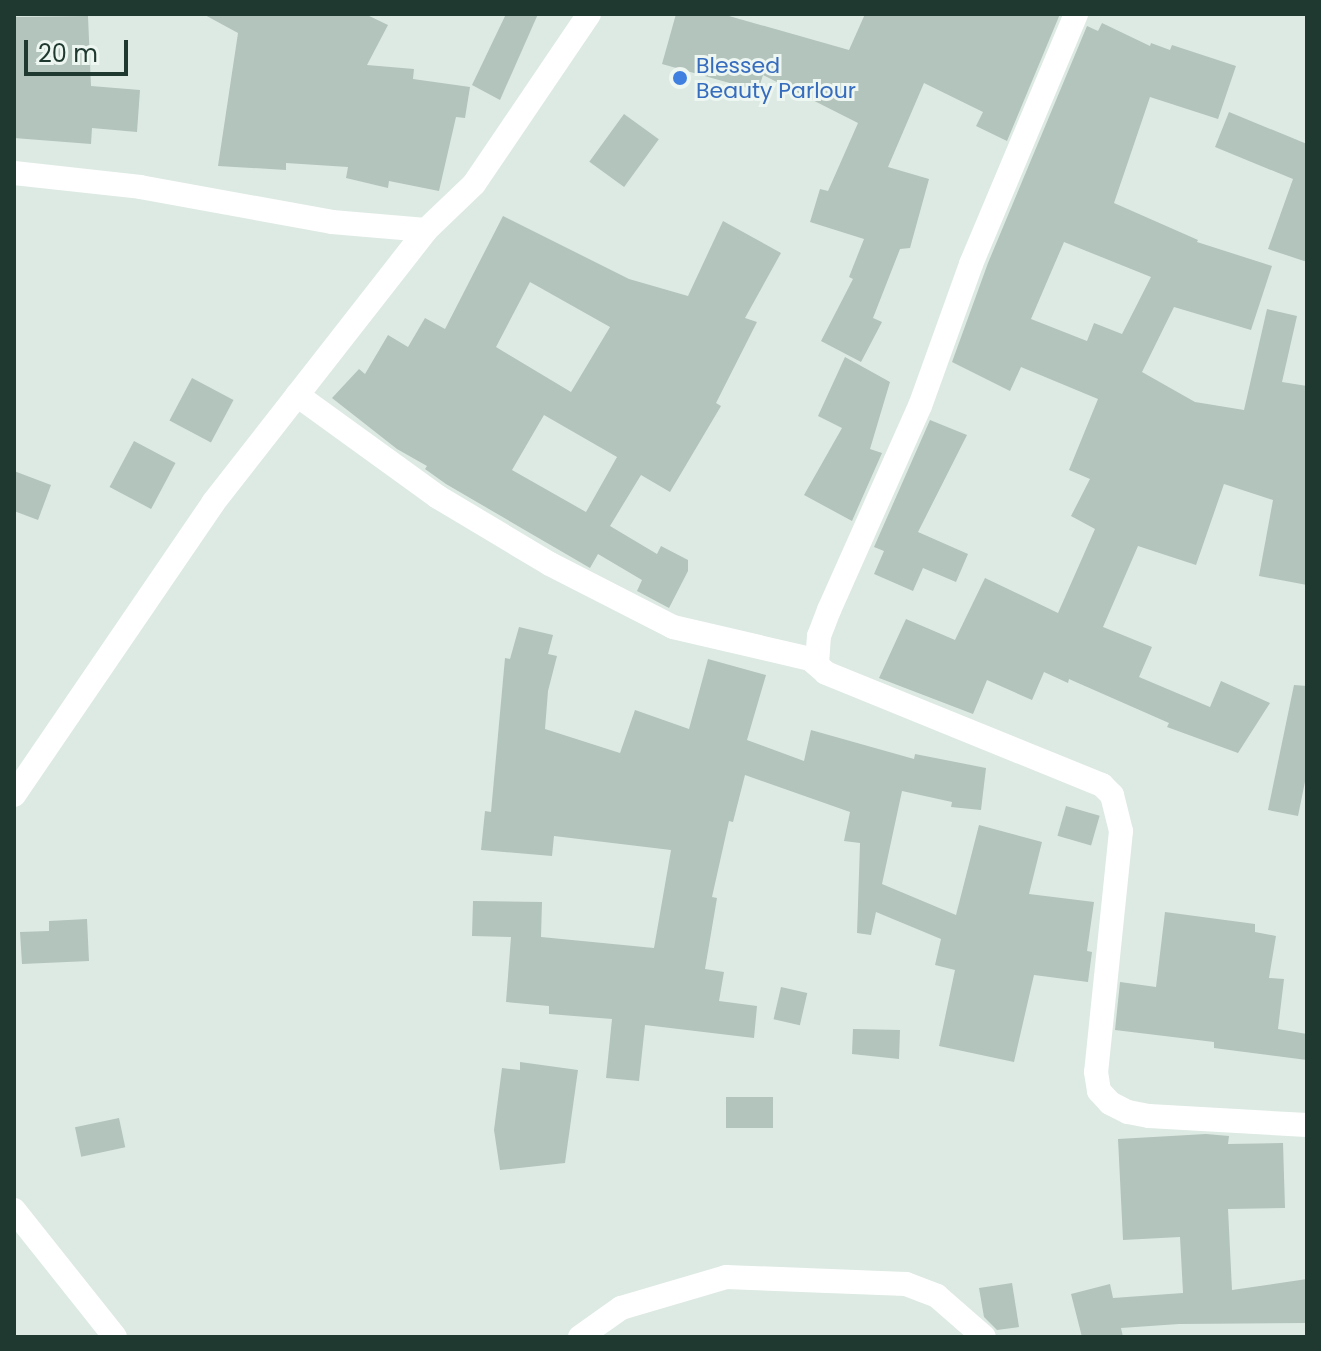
<!DOCTYPE html>
<style>
body{margin:0}
#map{position:relative;width:1321px;height:1351px;overflow:hidden;background:#ddeae3;font-family:Poppins,sans-serif}
div>[style]{position:absolute}
.building>*{inset:0;background:#b3c4bc;transform-origin:0 0}
.street>*{height:24px;margin:-12px;padding:0 12px;transform-origin:12px;border-radius:12px;background:#fff}
.dots>*{width:22px;height:22px;translate:-50% -50%;box-sizing:border-box;border:4px solid #edf6f1;border-radius:50%}
span{translate:-50% -50%;white-space:nowrap;text-align:center;line-height:1.15;-webkit-text-stroke:6px #edf6f1;paint-order:stroke}
.shop-label{font-size:22px;color:#366cbe}
.left{translate:0 -50%;text-align:left}
.frame{position:absolute;inset:0;border:16px solid #1f3930;pointer-events:none}
.scale{position:absolute;left:24px;top:40px;width:104px;height:36px;box-sizing:border-box;border:4px solid #1f3930;border-top:0;padding-left:10px;font-size:24px;line-height:28px;white-space:nowrap;color:#1f3930;-webkit-text-stroke:6px #edf6f1;paint-order:stroke}
</style>
<div id="map">
<div class="building">
<i style="clip-path:polygon(203px 14px,365px 14px,388px 25px,367px 65px,414px 69px,413px 79px,470px 87px,465px 118px,456px 117px,439px 191px,389px 181px,388px 188px,346px 178px,348px 167px,286px 163px,286px 170px,218px 166px,238px 33px)"></i>
<i style="clip-path:polygon(506px 14px,538px 14px,500px 100px,472px 85px)"></i>
<i style="clip-path:polygon(676px 14px,722px 14px,849px 50px,865px 14px,1060px 14px,1007px 141px,976px 126px,983px 112px,924px 83px,888px 167px,929px 179px,910px 248px,900px 249px,873px 318px,882px 322px,861px 362px,821px 341px,853px 279px,849px 277px,864px 239px,810px 222px,820px 189px,828px 191px,858px 123px,763px 75px,758px 91px,662px 64px)"></i>
<i style="clip-path:polygon(88px 16px,91px 86px,140px 90px,137px 132px,92px 128px,91px 144px,14px 138px,14px 17px)"></i>
<i style="clip-path:polygon(evenodd,1102px 23px,1150px 46px,1151px 43px,1170px 50px,1172px 45px,1236px 66px,1218px 119px,1150px 97px,1114px 203px,1198px 240px,1197px 242px,1272px 266px,1251px 330px,1174px 307px,1142px 372px,1195px 402px,1244px 410px,1267px 309px,1297px 316px,1282px 382px,1307px 386px,1307px 585px,1259px 576px,1273px 500px,1224px 484px,1196px 565px,1138px 546px,1103px 627px,1152px 647px,1139px 677px,1210px 707px,1221px 681px,1270px 703px,1238px 753px,1167px 727px,1169px 723px,1069px 679px,1068px 683px,1044px 672px,1032px 700px,987px 680px,973px 714px,879px 678px,906px 619px,955px 640px,985px 578px,1058px 613px,1095px 529px,1071px 516px,1090px 479px,1069px 470px,1098px 399px,1021px 367px,1010px 391px,952px 362px,988px 263px,1087px 26px,1098px 31px,1102px 23px,1064px 242px,1151px 277px,1122px 334px,1094px 323px,1087px 341px,1031px 319px,1064px 242px)"></i>
<i style="clip-path:polygon(1229px 112px,1307px 144px,1307px 262px,1268px 249px,1293px 179px,1215px 147px)"></i>
<i style="left:624px;top:114px;width:43px;height:59px;rotate:36deg"></i>
<i style="clip-path:polygon(evenodd,503px 216px,629px 279px,688px 296px,723px 221px,781px 253px,745px 318px,757px 322px,716px 403px,721px 406px,670px 492px,641px 475px,610px 526px,657px 554px,661px 546px,688px 560px,688px 571px,669px 608px,637px 591px,642px 580px,598px 554px,590px 568px,446px 484px,425px 469px,427px 466px,397px 449px,332px 398px,359px 369px,365px 374px,388px 335px,408px 347px,425px 318px,445px 329px,503px 216px,530px 282px,610px 327px,571px 392px,496px 347px,530px 282px,503px 216px,544px 415px,617px 457px,586px 512px,512px 470px,544px 415px)"></i>
<i style="clip-path:polygon(845px 357px,890px 382px,870px 449px,882px 453px,852px 521px,804px 495px,842px 428px,818px 416px)"></i>
<i style="left:192px;top:378px;width:47px;height:48px;rotate:28deg"></i>
<i style="clip-path:polygon(930px 420px,967px 435px,918px 532px,968px 554px,956px 582px,923px 568px,913px 591px,874px 574px,884px 551px,874px 547px)"></i>
<i style="left:134px;top:441px;width:47px;height:52px;rotate:28deg"></i>
<i style="clip-path:polygon(14px 471px,51px 485px,38px 520px,14px 511px)"></i>
<i style="clip-path:polygon(519px 627px,553px 635px,548px 654px,557px 656px,548px 691px,545px 729px,620px 753px,635px 710px,689px 729px,708px 659px,766px 675px,747px 740px,804px 761px,811px 730px,914px 759px,915px 754px,986px 768px,981px 810px,951px 807px,952px 802px,902px 791px,882px 884px,956px 915px,979px 825px,1042px 842px,1029px 894px,1094px 902px,1087px 951px,1092px 952px,1088px 982px,1034px 975px,1014px 1062px,939px 1046px,955px 970px,935px 965px,941px 939px,876px 912px,871px 935px,857px 933px,860px 843px,844px 841px,850px 812px,745px 775px,733px 822px,729px 821px,712px 897px,717px 898px,705px 969px,724px 972px,719px 1001px,757px 1006px,754px 1038px,645px 1025px,639px 1081px,606px 1078px,612px 1019px,549px 1014px,549px 1006px,506px 1002px,511px 937px,472px 936px,473px 901px,542px 902px,541px 937px,654px 948px,671px 850px,554px 836px,552px 856px,481px 850px,485px 811px,491px 812px,505px 658px,510px 659px)"></i>
<i style="clip-path:polygon(1294px 685px,1307px 686px,1307px 772px,1298px 816px,1268px 810px)"></i>
<i style="left:1066px;top:806px;width:35px;height:31px;rotate:16deg"></i>
<i style="clip-path:polygon(1165px 912px,1255px 924px,1255px 932px,1276px 936px,1269px 978px,1284px 979px,1278px 1029px,1307px 1034px,1307px 1060px,1214px 1048px,1214px 1042px,1115px 1030px,1120px 982px,1156px 987px)"></i>
<i style="clip-path:polygon(87px 919px,89px 961px,22px 964px,20px 932px,49px 931px,49px 921px)"></i>
<i style="left:781px;top:987px;width:27px;height:33px;rotate:13deg"></i>
<i style="clip-path:polygon(853px 1029px,900px 1030px,899px 1059px,852px 1054px)"></i>
<i style="clip-path:polygon(520px 1062px,578px 1070px,565px 1163px,500px 1170px,494px 1130px,502px 1068px,520px 1070px)"></i>
<i style="left:773px;top:1097px;width:31px;height:47px;rotate:90deg"></i>
<i style="left:119px;top:1118px;width:30px;height:45px;rotate:78deg"></i>
<i style="clip-path:polygon(1206px 1134px,1229px 1136px,1228px 1144px,1283px 1143px,1285px 1208px,1228px 1209px,1232px 1290px,1307px 1279px,1307px 1323px,1179px 1324px,1121px 1328px,1123px 1337px,1082px 1337px,1071px 1294px,1110px 1284px,1113px 1298px,1183px 1293px,1180px 1237px,1123px 1240px,1118px 1139px)"></i>
<i style="clip-path:polygon(1012px 1283px,1019px 1327px,997px 1330px,984px 1317px,979px 1288px)"></i>
</div>
<div class="street">
<i style="left:14px;top:173px;width:127px;rotate:6.3deg"></i>
<i style="left:140px;top:187px;width:195px;rotate:10.3deg"></i>
<i style="left:332px;top:222px;width:94px;rotate:4.9deg"></i>
<i style="left:297px;top:395px;width:174px;rotate:35.9deg"></i>
<i style="left:438px;top:497px;width:131px;rotate:30.9deg"></i>
<i style="left:550px;top:564px;width:138px;rotate:27.1deg"></i>
<i style="left:673px;top:627px;width:141px;rotate:13.1deg"></i>
<i style="left:810px;top:659px;width:21px;rotate:41deg"></i>
<i style="left:826px;top:673px;width:298px;rotate:22.1deg"></i>
<i style="left:1102px;top:785px;width:14px;rotate:45deg"></i>
<i style="left:1112px;top:795px;width:37px;rotate:76deg"></i>
<i style="left:1121px;top:831px;width:242px;rotate:95.9deg"></i>
<i style="left:1096px;top:1072px;width:19px;rotate:81deg"></i>
<i style="left:1099px;top:1091px;width:16px;rotate:47deg"></i>
<i style="left:1110px;top:1103px;width:20px;rotate:27deg"></i>
<i style="left:1128px;top:1112px;width:21px;rotate:11deg"></i>
<i style="left:1149px;top:1116px;width:158px;rotate:3.3deg"></i>
<i style="left:817px;top:664px;width:28px;rotate:-86deg"></i>
<i style="left:819px;top:636px;width:28px;rotate:-69deg"></i>
<i style="left:829px;top:610px;width:223px;rotate:-66deg"></i>
<i style="left:920px;top:406px;width:151px;rotate:-70.2deg"></i>
<i style="left:971px;top:264px;width:271px;rotate:-67.2deg"></i>
<i style="left:14px;top:795px;width:353px;rotate:-55.7deg"></i>
<i style="left:213px;top:503px;width:346px;rotate:-52deg"></i>
<i style="left:426px;top:230px;width:66px;rotate:-43.8deg"></i>
<i style="left:474px;top:184px;width:205px;rotate:-55.9deg"></i>
<i style="left:14px;top:1210px;width:162px;rotate:51.5deg"></i>
<i style="left:580px;top:1337px;width:50px;rotate:-35.3deg"></i>
<i style="left:621px;top:1308px;width:109px;rotate:-16.4deg"></i>
<i style="left:726px;top:1277px;width:180px;rotate:2.2deg"></i>
<i style="left:906px;top:1284px;width:33px;rotate:21deg"></i>
<i style="left:937px;top:1296px;width:62px;rotate:41.1deg"></i>
</div>
<div class="dots">
<i style="left:680px;top:78px;background:#3f7fe0"></i>
</div>
<div class="shop-label">
<span class="left" style="left:696px;top:78px">Blessed<br>Beauty Parlour</span>
</div>
<div class="frame"></div>
<div class="scale">20 m</div>
</div>
